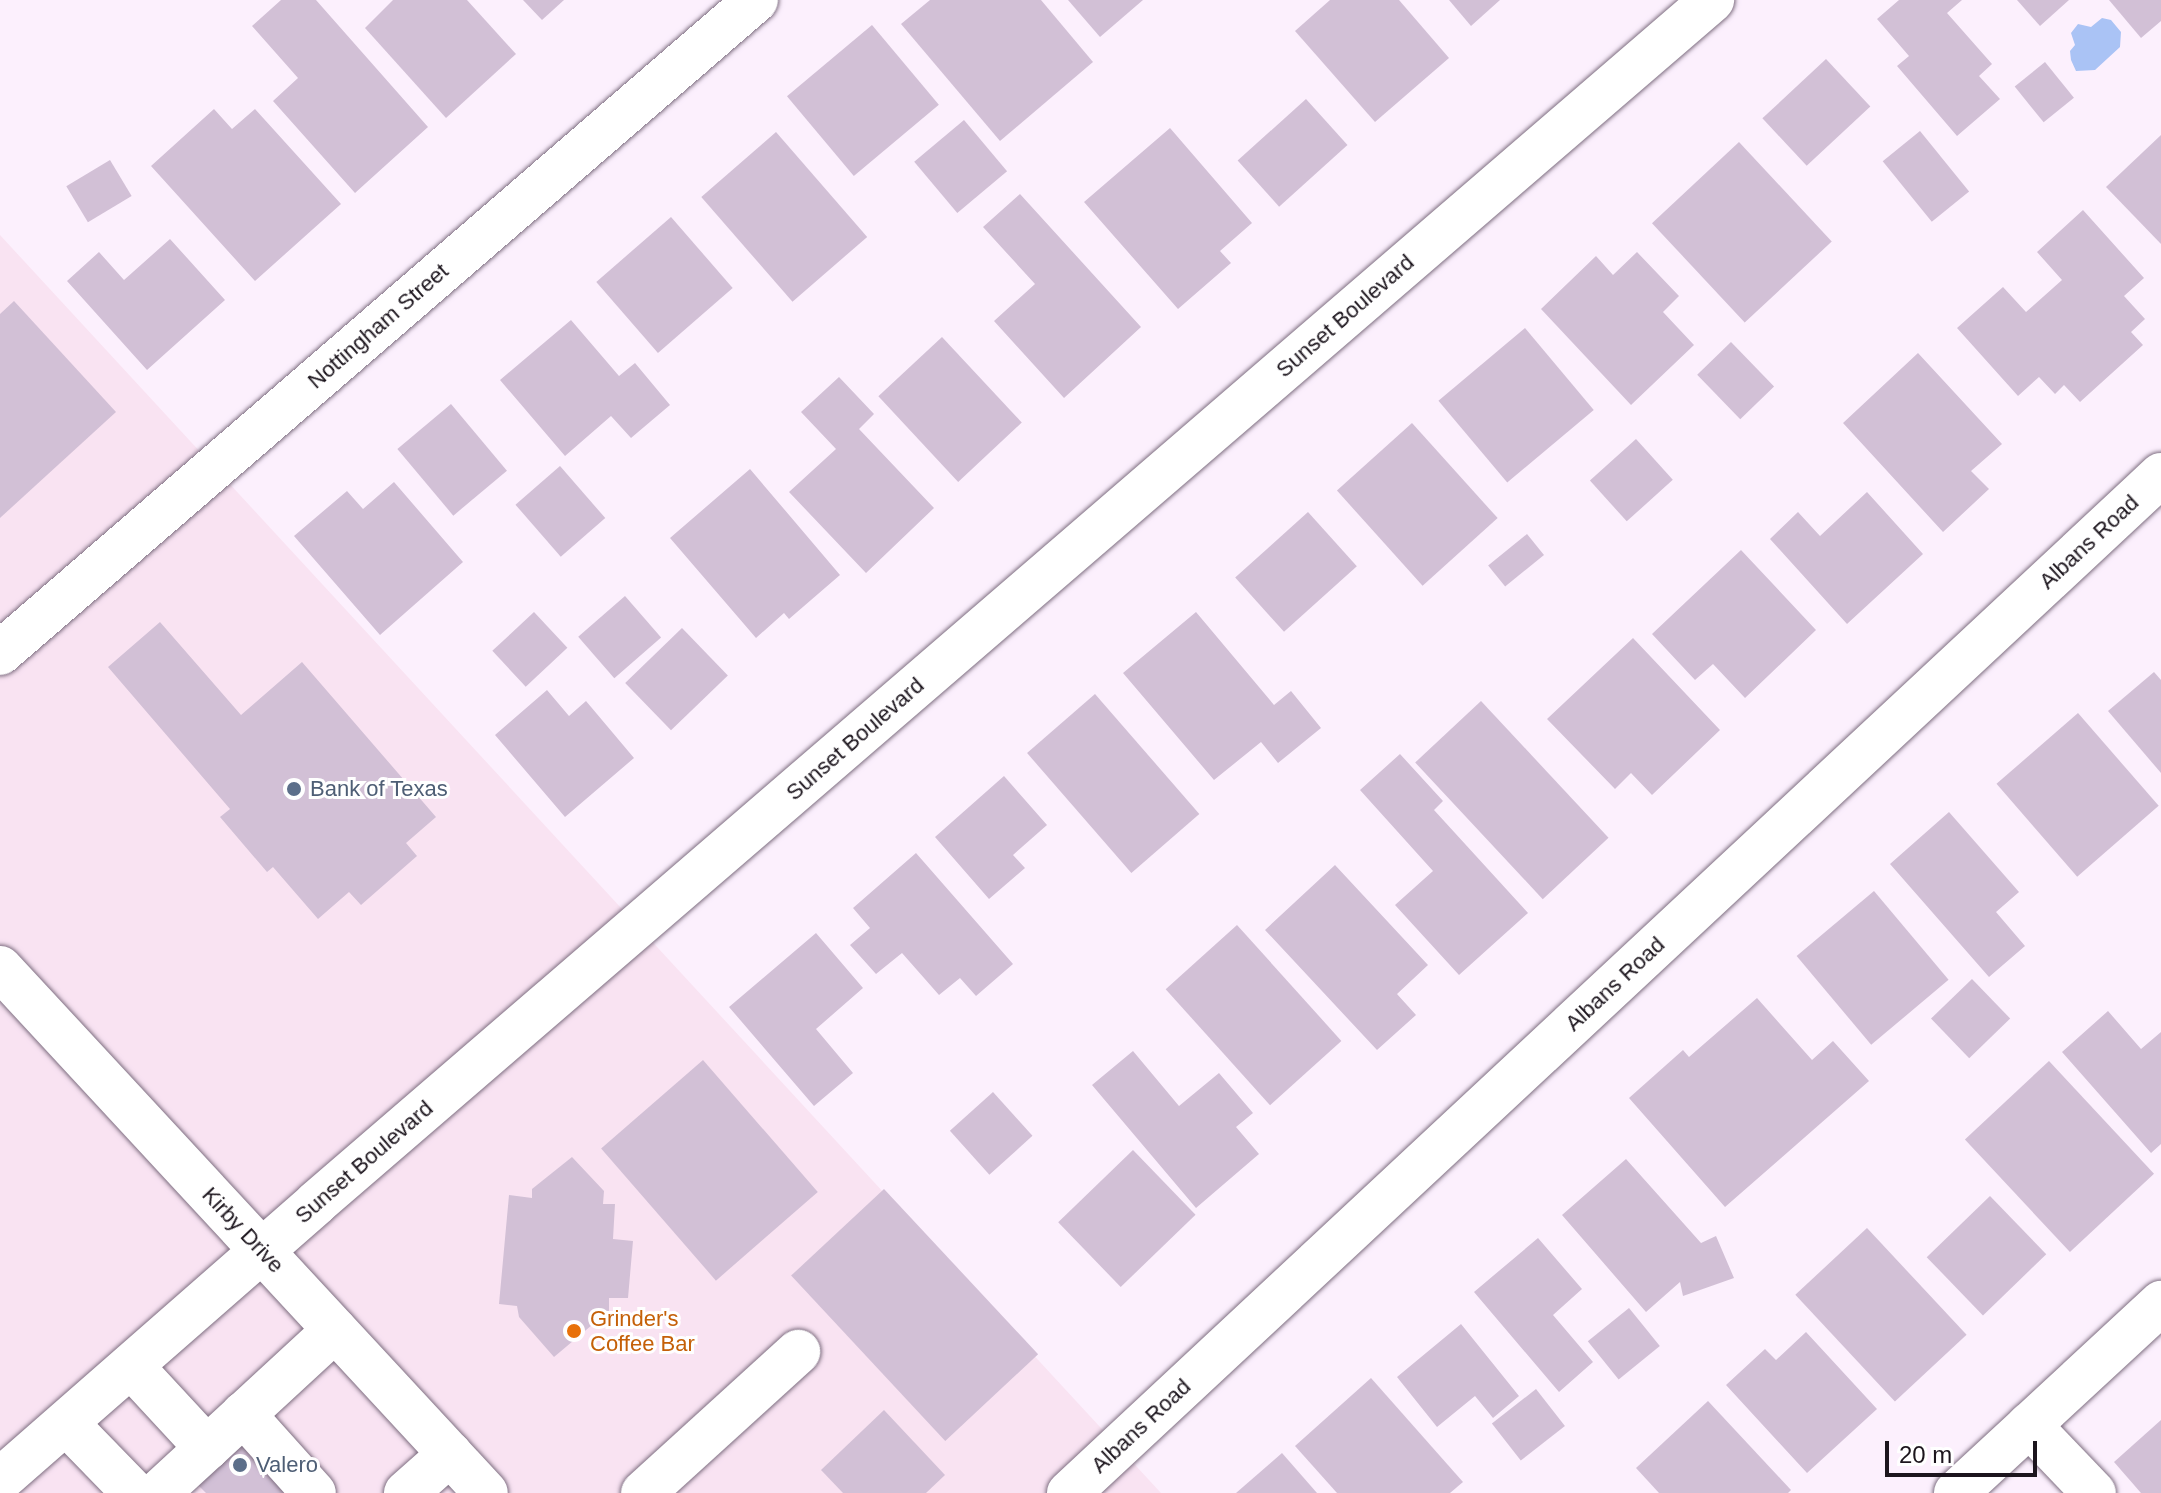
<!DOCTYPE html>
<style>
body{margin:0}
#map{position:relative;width:2161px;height:1493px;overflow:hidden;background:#fcf0fd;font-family:Arial,sans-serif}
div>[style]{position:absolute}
.commercial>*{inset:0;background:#f9e3f2}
.water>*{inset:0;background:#aac3f5}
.building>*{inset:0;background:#d2c0d6;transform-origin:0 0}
.roads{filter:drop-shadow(0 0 2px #7e6e81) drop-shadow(0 0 2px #7e6e81)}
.minor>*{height:44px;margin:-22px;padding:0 22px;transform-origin:22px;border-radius:22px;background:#fff}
.major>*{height:44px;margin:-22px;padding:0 22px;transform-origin:22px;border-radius:22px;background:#fff}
.dots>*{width:22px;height:22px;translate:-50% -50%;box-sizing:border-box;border:4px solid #fff;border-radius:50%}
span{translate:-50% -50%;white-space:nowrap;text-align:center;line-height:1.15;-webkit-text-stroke:6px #fff;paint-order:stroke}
.street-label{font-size:22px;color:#1c151d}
.service-label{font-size:22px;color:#4e5e75}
.left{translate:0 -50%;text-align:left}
.food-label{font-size:22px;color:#c56008}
.scale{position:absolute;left:1885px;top:1441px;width:152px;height:36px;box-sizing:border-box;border:4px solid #1c151d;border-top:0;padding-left:10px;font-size:24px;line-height:28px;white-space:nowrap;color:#1c151d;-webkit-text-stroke:6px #fff;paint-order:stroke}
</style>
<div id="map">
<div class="commercial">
<i style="clip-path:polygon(0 235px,1161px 1493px,0 1493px)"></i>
</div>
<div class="water">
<i style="clip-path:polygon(2102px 18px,2111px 20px,2121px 32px,2120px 47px,2095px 70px,2076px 71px,2071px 60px,2070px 51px,2075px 45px,2071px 33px,2078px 24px,2091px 27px)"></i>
</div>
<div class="building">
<i style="clip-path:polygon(281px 0,316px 0,428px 127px,355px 193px,273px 101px,298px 78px,252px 26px)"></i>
<i style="clip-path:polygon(393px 0,467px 0,516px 54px,446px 118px,365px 28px)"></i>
<i style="clip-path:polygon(523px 0,564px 0,542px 20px)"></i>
<i style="clip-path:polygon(930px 0,1041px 0,1093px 62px,1000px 141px,901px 24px)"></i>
<i style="clip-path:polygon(1068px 0,1143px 0,1100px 37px)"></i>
<i style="clip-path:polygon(1330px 0,1399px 0,1449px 58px,1375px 122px,1295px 31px)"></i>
<i style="clip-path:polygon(1449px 0,1500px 0,1471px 26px)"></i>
<i style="clip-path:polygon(1899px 0,1962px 0,1947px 13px,1992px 64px,1979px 76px,2000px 99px,1957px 136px,1897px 66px,1909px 56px,1877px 19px)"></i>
<i style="clip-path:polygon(2017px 0,2069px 0,2040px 26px)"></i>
<i style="clip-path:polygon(2109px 0,2161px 0,2161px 21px,2141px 38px)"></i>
<i style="left:872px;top:25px;width:104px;height:111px;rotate:50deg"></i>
<i style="left:1826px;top:59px;width:65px;height:87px;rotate:47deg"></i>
<i style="left:2045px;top:62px;width:46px;height:39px;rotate:51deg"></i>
<i style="left:1306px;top:99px;width:62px;height:92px;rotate:48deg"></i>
<i style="clip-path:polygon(214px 109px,232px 129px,255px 109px,341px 204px,255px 281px,151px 166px)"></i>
<i style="left:964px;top:120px;width:67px;height:65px;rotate:50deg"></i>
<i style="clip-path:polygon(1170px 128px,1252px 223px,1220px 251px,1231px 263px,1178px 309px,1084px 202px)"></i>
<i style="left:1920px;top:131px;width:78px;height:48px;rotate:51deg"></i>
<i style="left:776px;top:132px;width:139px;height:99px;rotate:49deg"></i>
<i style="clip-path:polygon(2161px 135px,2161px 244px,2106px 187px)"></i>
<i style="left:1739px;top:142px;width:136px;height:119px;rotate:47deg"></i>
<i style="left:110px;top:160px;width:42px;height:51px;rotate:59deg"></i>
<i style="clip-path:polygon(1020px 194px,1141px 327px,1064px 398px,994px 321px,1035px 284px,983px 227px)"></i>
<i style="clip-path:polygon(2083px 210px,2144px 278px,2124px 296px,2145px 319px,2131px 332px,2143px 345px,2080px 402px,2064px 385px,2055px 394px,2039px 377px,2018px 396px,1957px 328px,2003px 287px,2026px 312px,2062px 280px,2037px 252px)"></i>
<i style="left:671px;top:217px;width:94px;height:99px;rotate:49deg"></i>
<i style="clip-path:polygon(170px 239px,225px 300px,147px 370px,67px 281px,99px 252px,124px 280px)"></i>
<i style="clip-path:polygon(1637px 252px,1679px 296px,1663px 312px,1694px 345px,1631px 405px,1541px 309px,1596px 256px,1613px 275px)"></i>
<i style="clip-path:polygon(14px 301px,116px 412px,0 518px,0 314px)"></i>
<i style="clip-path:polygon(571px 320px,619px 376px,635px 363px,670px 405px,631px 438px,611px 416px,565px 456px,500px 380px)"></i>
<i style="left:1525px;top:328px;width:107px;height:113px;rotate:50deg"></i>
<i style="left:942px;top:337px;width:117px;height:87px;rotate:47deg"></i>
<i style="left:1731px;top:342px;width:62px;height:47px;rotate:46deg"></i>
<i style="clip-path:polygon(1918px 353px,2002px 444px,1971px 471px,1989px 489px,1943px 532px,1843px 423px)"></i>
<i style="clip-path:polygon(839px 377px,874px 414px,859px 429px,934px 508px,866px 573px,789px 492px,836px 449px,801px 412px)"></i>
<i style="left:451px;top:404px;width:87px;height:70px;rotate:50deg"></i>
<i style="left:1412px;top:423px;width:128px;height:101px;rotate:48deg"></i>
<i style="left:1636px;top:439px;width:55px;height:62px;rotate:48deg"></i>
<i style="left:560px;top:466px;width:69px;height:59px;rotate:49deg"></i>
<i style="clip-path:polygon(750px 469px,840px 575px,789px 619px,784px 613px,756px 638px,670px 538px)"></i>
<i style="clip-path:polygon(394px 482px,463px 562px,380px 635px,294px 536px,347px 491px,363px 509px)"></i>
<i style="clip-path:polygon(1867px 492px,1923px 554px,1847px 624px,1770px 539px,1798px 512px,1820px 536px)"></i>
<i style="left:1308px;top:512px;width:73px;height:98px;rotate:48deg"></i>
<i style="left:1527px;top:534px;width:27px;height:50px;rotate:51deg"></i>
<i style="clip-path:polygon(1741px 550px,1816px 630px,1745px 698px,1713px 664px,1695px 680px,1652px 634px)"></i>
<i style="left:625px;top:596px;width:55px;height:62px;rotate:49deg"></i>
<i style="left:534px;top:612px;width:49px;height:57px;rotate:47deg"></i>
<i style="clip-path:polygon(1196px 612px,1274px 705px,1291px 691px,1321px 728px,1278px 763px,1261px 742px,1214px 780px,1123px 673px)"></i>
<i style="clip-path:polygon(160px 622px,241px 715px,302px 662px,436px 817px,406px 843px,417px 856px,361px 905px,349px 892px,318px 919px,273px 867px,267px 872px,220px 817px,230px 809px,108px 667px)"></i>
<i style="left:682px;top:628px;width:66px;height:79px;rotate:46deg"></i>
<i style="clip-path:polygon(1633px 638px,1720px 730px,1652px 795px,1631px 773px,1615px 789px,1547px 719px)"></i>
<i style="clip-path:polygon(2154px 672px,2161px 680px,2161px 773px,2108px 711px)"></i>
<i style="clip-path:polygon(547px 690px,569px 716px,586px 701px,634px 758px,565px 817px,495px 735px)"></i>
<i style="left:1095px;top:694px;width:159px;height:90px;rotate:49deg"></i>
<i style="left:1481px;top:701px;width:187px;height:90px;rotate:47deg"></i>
<i style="left:2078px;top:713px;width:123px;height:108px;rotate:49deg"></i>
<i style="clip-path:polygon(1400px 754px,1443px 801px,1434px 810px,1528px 913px,1459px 975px,1395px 905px,1433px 871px,1360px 790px)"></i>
<i style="clip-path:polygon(1004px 776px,1047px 825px,1013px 855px,1025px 868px,989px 899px,935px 837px)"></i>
<i style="clip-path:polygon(1949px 812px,2019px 892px,1996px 912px,2025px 946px,1989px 977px,1890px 864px)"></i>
<i style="clip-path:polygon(916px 853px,1013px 964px,976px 996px,960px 978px,939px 995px,902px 953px,876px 974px,850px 945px,870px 928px,853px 908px)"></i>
<i style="clip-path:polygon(1335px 865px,1428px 965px,1397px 994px,1416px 1015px,1377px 1050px,1265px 930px)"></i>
<i style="left:1874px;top:891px;width:116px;height:101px;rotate:50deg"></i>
<i style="left:1237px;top:925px;width:156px;height:96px;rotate:48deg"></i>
<i style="clip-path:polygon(816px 933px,863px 988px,816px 1029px,853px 1073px,814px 1106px,729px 1007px)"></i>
<i style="left:1972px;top:979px;width:55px;height:57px;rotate:46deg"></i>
<i style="clip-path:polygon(1757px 998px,1812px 1060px,1833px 1041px,1869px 1081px,1725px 1207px,1629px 1098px,1683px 1050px,1689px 1057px)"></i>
<i style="clip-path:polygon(2108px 1011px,2141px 1049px,2161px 1032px,2161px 1144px,2151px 1153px,2062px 1052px)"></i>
<i style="clip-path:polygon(1133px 1051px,1179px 1106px,1219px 1073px,1253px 1113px,1236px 1127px,1259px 1154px,1196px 1208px,1092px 1085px)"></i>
<i style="left:703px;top:1060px;width:175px;height:135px;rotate:49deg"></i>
<i style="left:2049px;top:1061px;width:154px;height:115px;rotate:47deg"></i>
<i style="left:993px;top:1092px;width:59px;height:58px;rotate:48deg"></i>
<i style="left:1133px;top:1150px;width:90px;height:104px;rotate:46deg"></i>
<i style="clip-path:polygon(572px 1157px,604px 1191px,603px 1204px,615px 1204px,613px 1239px,633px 1241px,628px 1298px,609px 1298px,609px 1312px,594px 1311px,592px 1325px,554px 1357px,519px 1317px,517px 1306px,499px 1304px,509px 1195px,532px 1198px,532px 1189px)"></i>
<i style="clip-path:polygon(1626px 1159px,1701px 1243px,1716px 1236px,1734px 1278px,1683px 1296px,1680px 1282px,1646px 1312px,1562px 1215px)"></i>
<i style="left:884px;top:1189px;width:226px;height:127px;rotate:47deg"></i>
<i style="left:1990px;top:1196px;width:81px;height:88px;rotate:46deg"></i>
<i style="left:1867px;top:1228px;width:146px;height:98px;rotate:47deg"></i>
<i style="clip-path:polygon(1538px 1238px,1582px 1289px,1553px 1315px,1593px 1362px,1559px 1392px,1474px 1292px)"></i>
<i style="left:1629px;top:1308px;width:49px;height:53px;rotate:51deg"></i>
<i style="clip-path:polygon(1461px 1324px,1519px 1396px,1493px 1418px,1475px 1396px,1437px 1427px,1397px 1377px)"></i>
<i style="clip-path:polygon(1806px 1332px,1877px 1409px,1807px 1473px,1726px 1385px,1765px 1349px,1776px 1360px)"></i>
<i style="clip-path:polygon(1371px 1378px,1463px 1482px,1450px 1493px,1337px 1493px,1295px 1446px)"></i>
<i style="left:1536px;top:1389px;width:47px;height:56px;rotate:52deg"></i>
<i style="clip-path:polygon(1708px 1401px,1791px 1490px,1788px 1493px,1659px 1493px,1636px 1468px)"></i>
<i style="clip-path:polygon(884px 1410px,945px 1475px,926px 1493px,843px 1493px,821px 1470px)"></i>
<i style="clip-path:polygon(2161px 1420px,2161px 1493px,2141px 1493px,2114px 1462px)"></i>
<i style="clip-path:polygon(241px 1445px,285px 1493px,206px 1493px,198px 1485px)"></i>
<i style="clip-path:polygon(1282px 1453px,1317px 1493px,1236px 1493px)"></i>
</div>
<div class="roads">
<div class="minor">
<i style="left:0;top:653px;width:999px;rotate:-40.82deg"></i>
<i style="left:131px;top:1366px;width:112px;rotate:47.2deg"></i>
<i style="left:207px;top:1448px;width:67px;rotate:137.4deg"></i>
<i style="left:243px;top:1414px;width:106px;rotate:48.1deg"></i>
<i style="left:66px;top:1423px;width:98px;rotate:45.8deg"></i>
<i style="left:2029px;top:1425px;width:94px;rotate:46.3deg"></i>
<i style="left:207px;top:1448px;width:174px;rotate:-42.7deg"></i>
<i style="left:0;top:1480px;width:420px;rotate:-41.2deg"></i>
<i style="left:316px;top:1203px;width:1843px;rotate:-40.75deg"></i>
<i style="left:406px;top:1493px;width:59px;rotate:-41.6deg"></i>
<i style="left:643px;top:1493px;width:210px;rotate:-42.3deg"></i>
<i style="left:1069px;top:1493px;width:1493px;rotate:-42.99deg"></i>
<i style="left:1956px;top:1493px;width:280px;rotate:-42.8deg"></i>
</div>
<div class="major">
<i style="left:0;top:968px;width:715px;rotate:47.21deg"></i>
</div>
</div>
<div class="dots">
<i style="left:294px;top:789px;background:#5c6f8a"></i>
<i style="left:574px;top:1331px;background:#e8710a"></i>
<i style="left:240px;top:1465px;background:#5c6f8a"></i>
</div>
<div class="street-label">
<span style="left:1345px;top:316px;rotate:-41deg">Sunset Boulevard</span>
<span style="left:378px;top:326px;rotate:-41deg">Nottingham Street</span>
<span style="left:2089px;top:542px;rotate:-43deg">Albans Road</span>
<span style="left:855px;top:739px;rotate:-41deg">Sunset Boulevard</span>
<span style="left:1615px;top:984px;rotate:-43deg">Albans Road</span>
<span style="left:364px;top:1162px;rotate:-41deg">Sunset Boulevard</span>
<span style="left:243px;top:1230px;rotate:47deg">Kirby Drive</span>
<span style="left:1141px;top:1426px;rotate:-43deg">Albans Road</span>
</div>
<div class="service-label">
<span class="left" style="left:310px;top:789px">Bank of Texas</span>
<span class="left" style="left:256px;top:1465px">Valero</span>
</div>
<div class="food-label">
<span class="left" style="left:590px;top:1331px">Grinder's<br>Coffee Bar</span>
</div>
<div class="scale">20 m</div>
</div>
